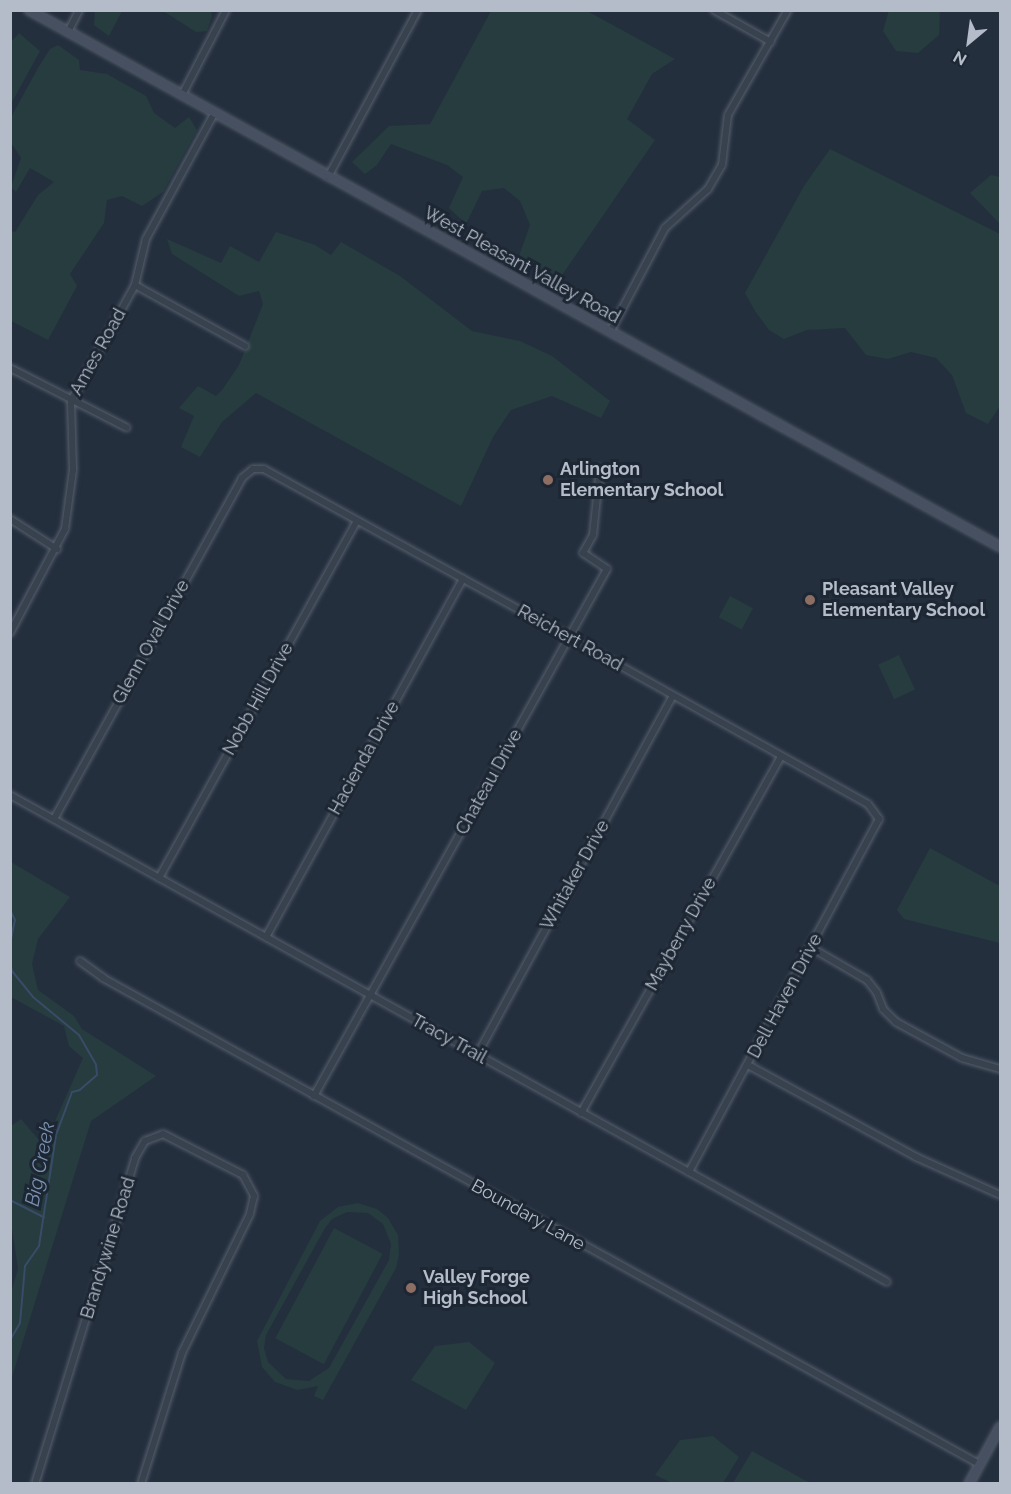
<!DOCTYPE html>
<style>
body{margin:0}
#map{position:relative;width:1011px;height:1494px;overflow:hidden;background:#242f3e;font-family:Raleway,sans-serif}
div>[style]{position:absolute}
.green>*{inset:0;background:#263c3f;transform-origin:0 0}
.stream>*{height:2px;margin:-1px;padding:0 1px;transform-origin:1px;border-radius:1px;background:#394c67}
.roads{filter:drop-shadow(0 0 2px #565f6c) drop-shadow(0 0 2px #565f6c)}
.street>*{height:6px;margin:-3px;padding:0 3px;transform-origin:3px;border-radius:3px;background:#38414e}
.secondary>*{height:8px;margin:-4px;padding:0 4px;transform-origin:4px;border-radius:4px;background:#465061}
.dots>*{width:16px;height:16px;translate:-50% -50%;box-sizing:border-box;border:3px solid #1d2633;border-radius:50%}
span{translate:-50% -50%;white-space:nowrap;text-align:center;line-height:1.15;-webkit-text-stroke:6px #1d2633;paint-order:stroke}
.street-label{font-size:18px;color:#b4bcc9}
.poi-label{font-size:18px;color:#b4bcc9;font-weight:700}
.left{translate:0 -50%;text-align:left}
.water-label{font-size:20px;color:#7c92b1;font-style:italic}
.frame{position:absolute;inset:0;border:12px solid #b4bcc9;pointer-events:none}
.north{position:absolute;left:939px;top:12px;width:60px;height:60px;-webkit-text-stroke:4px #1d2633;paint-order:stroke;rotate:209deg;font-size:16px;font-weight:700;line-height:24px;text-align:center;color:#b4bcc9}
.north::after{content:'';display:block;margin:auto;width:21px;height:27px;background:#b4bcc9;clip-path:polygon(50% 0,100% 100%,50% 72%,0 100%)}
</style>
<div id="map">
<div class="green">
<i style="clip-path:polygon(889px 10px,940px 11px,939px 35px,918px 53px,896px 51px,883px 31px)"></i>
<i style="clip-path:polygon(95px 11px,122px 11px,109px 36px,94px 25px)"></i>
<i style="clip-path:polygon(163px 11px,211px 11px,212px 16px,207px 31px,196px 32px)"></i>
<i style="clip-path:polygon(491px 11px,587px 11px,675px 59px,652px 74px,627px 119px,655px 140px,558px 281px,519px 256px,530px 225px,520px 201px,504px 188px,482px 191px,466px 224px,449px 208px,463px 177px,447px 165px,391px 144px,377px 165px,365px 174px,352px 162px,389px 126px,430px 124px)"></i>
<i style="clip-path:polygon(19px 33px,40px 51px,11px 104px,11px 42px)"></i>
<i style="clip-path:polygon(58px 45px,79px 60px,80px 70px,107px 74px,146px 96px,154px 113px,175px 128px,189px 117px,197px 130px,163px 192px,142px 206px,122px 196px,107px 200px,104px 223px,70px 274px,77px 286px,48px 340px,11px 321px,11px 231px,15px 232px,38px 195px,54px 182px,30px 168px,16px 192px,11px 187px,21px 158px,11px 143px,10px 119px,38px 68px,50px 49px)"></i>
<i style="clip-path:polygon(830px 149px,1000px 234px,1000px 406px,988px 424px,966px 413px,952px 375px,936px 358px,911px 352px,888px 359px,866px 355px,845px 328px,807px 330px,784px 339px,769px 330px,755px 311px,745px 293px,804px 186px)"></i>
<i style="clip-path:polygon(991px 175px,1000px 177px,1000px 224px,970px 193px)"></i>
<i style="clip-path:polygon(276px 232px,315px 245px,331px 255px,341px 242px,400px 276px,472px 331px,520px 341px,552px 356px,610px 401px,601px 418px,552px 396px,511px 410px,493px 437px,461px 506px,256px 393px,222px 422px,200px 457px,181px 447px,194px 416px,179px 408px,198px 386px,216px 396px,222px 390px,239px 365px,263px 304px,259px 291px,239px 296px,172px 254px,167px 239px,221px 263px,230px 246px,259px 262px)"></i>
<i style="left:730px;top:596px;width:26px;height:24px;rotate:28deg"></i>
<i style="left:899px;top:655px;width:38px;height:23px;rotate:65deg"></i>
<i style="clip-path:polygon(930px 848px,1000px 886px,1000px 943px,904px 919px,897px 910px)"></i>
<i style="clip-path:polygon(11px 862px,70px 897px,38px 939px,32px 964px,38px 990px,74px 1016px,82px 1029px,156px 1076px,91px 1121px,11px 1380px,11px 1292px,18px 1269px,11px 1222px,11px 1126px,21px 1119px,44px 1146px,83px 1058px,69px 1046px,64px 1026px,11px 997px)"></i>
<i style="clip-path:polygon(evenodd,358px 1203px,377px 1209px,388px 1218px,398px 1235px,399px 1255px,396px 1268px,323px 1400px,314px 1396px,318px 1386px,297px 1390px,275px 1382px,262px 1367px,257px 1341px,320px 1221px,338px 1207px,358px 1203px,347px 1212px,368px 1213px,383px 1224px,391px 1244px,389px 1260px,329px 1368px,309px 1381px,286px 1379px,268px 1362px,264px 1348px,266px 1335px,325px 1228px,332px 1219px,347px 1212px)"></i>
<i style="left:334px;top:1228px;width:55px;height:125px;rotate:28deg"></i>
<i style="clip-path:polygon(469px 1342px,495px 1363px,466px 1410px,411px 1380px,435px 1346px)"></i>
<i style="clip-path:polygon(713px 1436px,739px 1457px,723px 1483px,672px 1483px,655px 1475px,680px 1440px)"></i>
<i style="clip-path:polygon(752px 1451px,810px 1483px,733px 1483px)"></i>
</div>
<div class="stream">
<i style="left:10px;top:910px;width:11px;rotate:63deg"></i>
<i style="left:15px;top:920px;width:25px;rotate:102deg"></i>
<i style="left:10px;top:963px;width:8px;rotate:76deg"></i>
<i style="left:12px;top:971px;width:33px;rotate:51deg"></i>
<i style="left:33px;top:997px;width:60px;rotate:39.6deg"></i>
<i style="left:79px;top:1035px;width:34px;rotate:60deg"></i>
<i style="left:96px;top:1065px;width:10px;rotate:84deg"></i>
<i style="left:97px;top:1075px;width:23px;rotate:139deg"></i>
<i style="left:80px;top:1090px;width:8px;rotate:166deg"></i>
<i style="left:72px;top:1092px;width:46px;rotate:110.4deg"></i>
<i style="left:56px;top:1135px;width:112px;rotate:98.7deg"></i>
<i style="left:39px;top:1246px;width:24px;rotate:125deg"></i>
<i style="left:25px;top:1266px;width:57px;rotate:95deg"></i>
<i style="left:20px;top:1323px;width:20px;rotate:120deg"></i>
<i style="left:10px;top:1200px;width:38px;rotate:27deg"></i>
</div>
<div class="roads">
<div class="street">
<i style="left:714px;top:10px;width:65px;rotate:29.3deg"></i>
<i style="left:68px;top:32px;width:25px;rotate:-63deg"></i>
<i style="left:182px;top:95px;width:96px;rotate:-62.6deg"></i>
<i style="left:328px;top:177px;width:190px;rotate:-61.7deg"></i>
<i style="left:135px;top:285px;width:126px;rotate:29deg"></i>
<i style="left:610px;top:332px;width:118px;rotate:-62.1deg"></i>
<i style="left:665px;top:228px;width:58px;rotate:-42.2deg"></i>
<i style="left:708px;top:189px;width:28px;rotate:-60deg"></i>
<i style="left:722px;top:165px;width:50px;rotate:-83.2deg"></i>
<i style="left:728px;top:115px;width:121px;rotate:-60.3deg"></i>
<i style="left:10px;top:368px;width:131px;rotate:27.1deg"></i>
<i style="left:10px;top:519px;width:56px;rotate:32.6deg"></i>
<i style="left:10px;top:633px;width:118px;rotate:-62.1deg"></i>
<i style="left:65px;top:529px;width:60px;rotate:-82.3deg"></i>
<i style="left:73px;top:470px;width:69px;rotate:-91.7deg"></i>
<i style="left:71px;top:401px;width:132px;rotate:-61.1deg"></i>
<i style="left:135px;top:285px;width:47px;rotate:-76.6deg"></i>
<i style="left:146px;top:239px;width:142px;rotate:-61.5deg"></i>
<i style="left:10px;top:795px;width:1003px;rotate:29.04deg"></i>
<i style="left:54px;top:819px;width:389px;rotate:-61.1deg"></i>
<i style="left:242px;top:478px;width:14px;rotate:-39deg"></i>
<i style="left:253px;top:469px;width:11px"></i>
<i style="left:264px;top:469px;width:356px;rotate:28.9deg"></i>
<i style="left:576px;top:641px;width:334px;rotate:29.2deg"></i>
<i style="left:868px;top:804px;width:19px;rotate:54deg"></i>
<i style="left:879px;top:819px;width:401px;rotate:118.3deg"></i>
<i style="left:159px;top:878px;width:408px;rotate:-61deg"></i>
<i style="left:266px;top:937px;width:409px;rotate:-61.2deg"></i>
<i style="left:810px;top:947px;width:66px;rotate:30.1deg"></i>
<i style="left:867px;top:980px;width:16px;rotate:52deg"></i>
<i style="left:877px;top:993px;width:17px;rotate:69deg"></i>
<i style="left:883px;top:1009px;width:18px;rotate:45deg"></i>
<i style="left:896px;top:1022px;width:75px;rotate:28.6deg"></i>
<i style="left:962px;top:1058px;width:40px;rotate:16deg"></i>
<i style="left:80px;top:961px;width:29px;rotate:36deg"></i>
<i style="left:103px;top:978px;width:1002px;rotate:29.02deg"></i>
<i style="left:477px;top:1055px;width:409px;rotate:-61.4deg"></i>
<i style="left:748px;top:1065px;width:192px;rotate:28.7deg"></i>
<i style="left:916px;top:1157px;width:92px;rotate:24.3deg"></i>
<i style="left:314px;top:1096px;width:603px;rotate:-60.93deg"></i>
<i style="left:607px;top:569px;width:29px;rotate:-146deg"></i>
<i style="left:583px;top:553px;width:21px;rotate:-61deg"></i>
<i style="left:593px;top:535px;width:67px;rotate:-84deg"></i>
<i style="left:581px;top:1113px;width:409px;rotate:-60.7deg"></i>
<i style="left:35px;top:1484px;width:341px;rotate:-72.9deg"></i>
<i style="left:135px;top:1158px;width:20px;rotate:-60deg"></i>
<i style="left:145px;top:1141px;width:19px;rotate:-21deg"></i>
<i style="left:163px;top:1134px;width:90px;rotate:27.1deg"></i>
<i style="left:243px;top:1175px;width:24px;rotate:62deg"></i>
<i style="left:254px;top:1196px;width:18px;rotate:103deg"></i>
<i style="left:250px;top:1214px;width:155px;rotate:116.1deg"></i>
<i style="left:182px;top:1353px;width:137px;rotate:107.4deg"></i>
</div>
<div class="secondary">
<i style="left:29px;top:10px;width:1110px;rotate:28.94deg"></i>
<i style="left:969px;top:1484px;width:65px;rotate:-61.5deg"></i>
</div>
</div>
<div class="dots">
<i style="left:548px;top:480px;background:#8d6e63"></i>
<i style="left:810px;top:600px;background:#8d6e63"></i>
<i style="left:411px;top:1288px;background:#8d6e63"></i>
</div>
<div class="street-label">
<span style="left:522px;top:265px;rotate:29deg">West Pleasant Valley Road</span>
<span style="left:98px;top:352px;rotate:-61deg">Ames Road</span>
<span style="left:570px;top:638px;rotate:29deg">Reichert Road</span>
<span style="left:151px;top:642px;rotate:-61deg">Glenn Oval Drive</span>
<span style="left:258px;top:699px;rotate:-61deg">Nobb Hill Drive</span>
<span style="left:364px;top:758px;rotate:-61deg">Hacienda Drive</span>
<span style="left:489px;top:782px;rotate:-61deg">Chateau Drive</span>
<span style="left:575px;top:875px;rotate:-61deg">Whitaker Drive</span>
<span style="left:681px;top:934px;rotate:-61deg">Mayberry Drive</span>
<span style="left:785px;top:996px;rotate:-62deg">Dell Haven Drive</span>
<span style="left:449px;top:1039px;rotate:29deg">Tracy Trail</span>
<span style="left:528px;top:1215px;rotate:29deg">Boundary Lane</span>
<span style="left:108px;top:1248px;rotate:-73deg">Brandywine Road</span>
</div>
<div class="poi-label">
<span class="left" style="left:560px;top:480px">Arlington<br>Elementary School</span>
<span class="left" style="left:822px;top:600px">Pleasant Valley<br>Elementary School</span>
<span class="left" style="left:423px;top:1288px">Valley Forge<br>High School</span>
</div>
<div class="water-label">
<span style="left:40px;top:1164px;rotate:-79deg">Big Creek</span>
</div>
<div class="frame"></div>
<div class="north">N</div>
</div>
